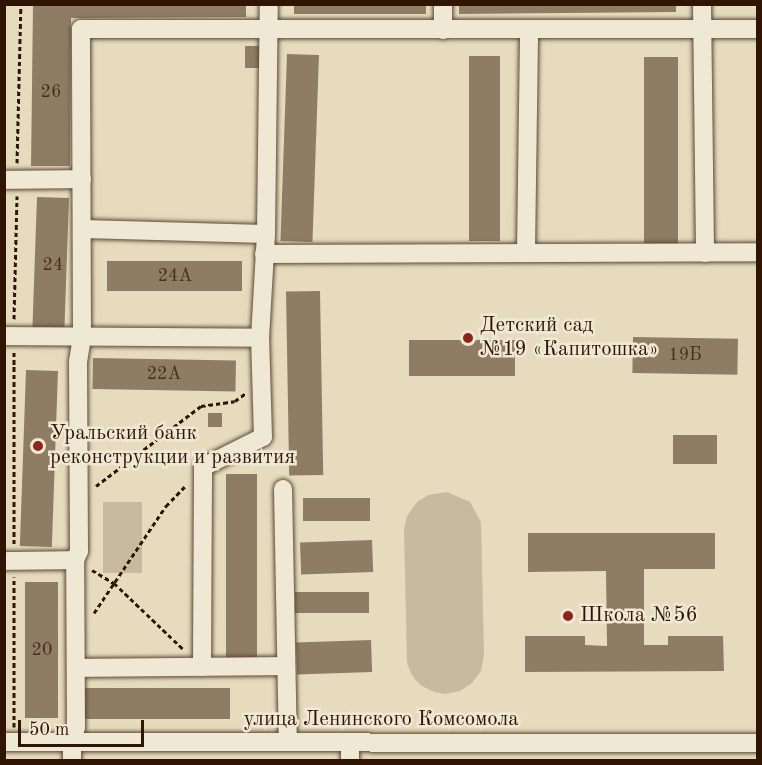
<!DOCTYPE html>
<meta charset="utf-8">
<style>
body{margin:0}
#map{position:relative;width:762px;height:765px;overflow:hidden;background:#e6dcbd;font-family:"Old Standard TT",serif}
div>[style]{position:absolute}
.green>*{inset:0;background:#c7ba9e;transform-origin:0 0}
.building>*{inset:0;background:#8f7c65;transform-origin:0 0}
.path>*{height:3px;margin-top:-1.5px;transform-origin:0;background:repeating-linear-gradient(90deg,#301505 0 4.5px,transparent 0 7.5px)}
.roads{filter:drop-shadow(0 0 2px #5e4733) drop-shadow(0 0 2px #5e4733)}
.minor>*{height:18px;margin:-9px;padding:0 9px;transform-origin:9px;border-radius:9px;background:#efe8d4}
.dots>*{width:16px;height:16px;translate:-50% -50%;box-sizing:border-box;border:3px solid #efe8d4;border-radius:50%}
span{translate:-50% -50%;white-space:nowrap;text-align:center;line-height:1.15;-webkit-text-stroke:5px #efe8d4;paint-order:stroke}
.number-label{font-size:18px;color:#482f1d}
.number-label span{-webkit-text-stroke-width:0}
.poi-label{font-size:21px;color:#301505}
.left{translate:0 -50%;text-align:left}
.street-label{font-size:21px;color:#301505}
.frame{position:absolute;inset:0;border:6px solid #301505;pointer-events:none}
.scale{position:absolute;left:18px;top:720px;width:126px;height:27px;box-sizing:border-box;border:3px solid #301505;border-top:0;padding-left:8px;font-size:18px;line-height:21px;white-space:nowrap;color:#301505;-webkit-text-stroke:4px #efe8d4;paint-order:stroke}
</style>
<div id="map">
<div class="green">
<i style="clip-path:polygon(447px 492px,470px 502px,481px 522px,484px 655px,481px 671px,472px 683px,460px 691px,445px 694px,434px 692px,420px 685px,412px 675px,407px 663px,404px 530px,407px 516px,417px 502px,428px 495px)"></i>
<i style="left:103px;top:502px;width:39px;height:71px"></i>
</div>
<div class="building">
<i style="clip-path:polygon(33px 4px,246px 4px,246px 17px,71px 18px,70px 166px,31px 166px)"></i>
<i style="left:294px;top:4px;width:132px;height:10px"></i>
<i style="clip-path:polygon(459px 4px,676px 4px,676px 12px,459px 14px)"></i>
<i style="left:245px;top:46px;width:14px;height:22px"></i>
<i style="left:287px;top:54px;width:32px;height:187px;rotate:2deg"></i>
<i style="left:469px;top:56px;width:31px;height:185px"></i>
<i style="left:644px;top:57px;width:34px;height:187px"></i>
<i style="left:37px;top:197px;width:32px;height:136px;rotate:2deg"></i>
<i style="left:107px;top:261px;width:135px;height:30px"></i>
<i style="left:320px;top:291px;width:184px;height:34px;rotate:89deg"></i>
<i style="left:633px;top:337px;width:105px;height:36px;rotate:1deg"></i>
<i style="left:409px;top:340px;width:106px;height:36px"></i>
<i style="left:93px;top:358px;width:143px;height:31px;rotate:1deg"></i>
<i style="left:26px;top:370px;width:32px;height:176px;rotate:2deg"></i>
<i style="left:208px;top:413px;width:14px;height:14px"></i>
<i style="left:673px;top:435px;width:44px;height:29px"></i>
<i style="left:226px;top:474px;width:31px;height:185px"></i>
<i style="left:303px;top:498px;width:67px;height:23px"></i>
<i style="clip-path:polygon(528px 533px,715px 533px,715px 569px,644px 569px,644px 645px,668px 645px,668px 636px,723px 636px,724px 671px,525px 672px,525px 636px,585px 636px,585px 645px,607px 646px,606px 571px,528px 572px)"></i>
<i style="left:372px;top:540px;width:32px;height:72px;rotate:88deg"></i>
<i style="left:25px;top:582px;width:33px;height:136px"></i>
<i style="left:295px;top:592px;width:74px;height:21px"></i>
<i style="left:371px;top:640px;width:32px;height:75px;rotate:88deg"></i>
<i style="left:80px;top:688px;width:150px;height:31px"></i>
</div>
<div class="path">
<i style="left:17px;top:163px;width:159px;rotate:-88.6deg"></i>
<i style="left:14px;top:319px;width:123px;rotate:-88.6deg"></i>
<i style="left:14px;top:352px;width:192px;rotate:90deg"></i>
<i style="left:96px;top:486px;width:132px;rotate:-37.3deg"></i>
<i style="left:201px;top:406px;width:34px;rotate:-8deg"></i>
<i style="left:235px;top:401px;width:14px;rotate:-36deg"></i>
<i style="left:92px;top:570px;width:26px;rotate:31deg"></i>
<i style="left:114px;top:583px;width:97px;rotate:43.7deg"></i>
<i style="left:94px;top:613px;width:129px;rotate:-56.1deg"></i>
<i style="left:166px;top:506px;width:29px;rotate:-46deg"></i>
<i style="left:14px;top:727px;width:150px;rotate:-90deg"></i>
</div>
<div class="roads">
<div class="minor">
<i style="left:443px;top:4px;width:26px;rotate:90deg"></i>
<i style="left:702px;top:4px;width:249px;rotate:89.3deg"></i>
<i style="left:4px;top:180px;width:78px;rotate:-0.7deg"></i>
<i style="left:83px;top:229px;width:183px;rotate:1.6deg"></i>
<i style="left:526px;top:252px;width:223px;rotate:-89.2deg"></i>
<i style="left:264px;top:254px;width:494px;rotate:-0.2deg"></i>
<i style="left:4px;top:336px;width:256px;rotate:0.4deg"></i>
<i style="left:283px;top:489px;width:253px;rotate:88.9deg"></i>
<i style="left:4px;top:561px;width:71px;rotate:-0.8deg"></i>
<i style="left:202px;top:667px;width:200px;rotate:-89.7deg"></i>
<i style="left:203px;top:467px;width:67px;rotate:-26.6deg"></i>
<i style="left:263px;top:437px;width:99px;rotate:-91.7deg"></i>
<i style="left:260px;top:338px;width:104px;rotate:-86.7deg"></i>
<i style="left:266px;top:234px;width:230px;rotate:-89.3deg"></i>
<i style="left:76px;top:668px;width:210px;rotate:-0.5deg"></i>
<i style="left:4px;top:742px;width:754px;rotate:0.08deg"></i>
<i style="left:350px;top:742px;width:18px;rotate:90deg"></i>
<i style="left:72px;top:760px;width:18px;rotate:-90deg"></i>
<i style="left:72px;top:742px;width:16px;rotate:-75deg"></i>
<i style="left:76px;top:727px;width:167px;rotate:-90.3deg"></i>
<i style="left:75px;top:560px;width:10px;rotate:-66deg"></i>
<i style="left:79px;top:551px;width:189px;rotate:-90.3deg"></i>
<i style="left:78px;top:362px;width:24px;rotate:-81deg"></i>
<i style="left:82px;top:338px;width:309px;rotate:-90.2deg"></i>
<i style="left:81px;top:29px;width:677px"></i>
</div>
</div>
<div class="dots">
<i style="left:468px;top:338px;background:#8f2418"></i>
<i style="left:38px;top:446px;background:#8f2418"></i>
<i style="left:568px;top:616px;background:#8f2418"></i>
</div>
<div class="number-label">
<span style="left:51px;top:92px">26</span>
<span style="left:53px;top:265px">24</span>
<span style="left:175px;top:276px">24А</span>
<span style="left:685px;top:355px">19Б</span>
<span style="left:164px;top:374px">22А</span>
<span style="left:42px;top:650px">20</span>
</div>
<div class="poi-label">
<span class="left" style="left:480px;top:338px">Детский сад<br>№19 «Капитошка»</span>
<span class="left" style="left:50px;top:446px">Уральский банк<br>реконструкции и развития</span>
<span class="left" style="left:580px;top:616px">Школа №56</span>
</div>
<div class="street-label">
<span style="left:381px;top:720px">улица Ленинского Комсомола</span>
</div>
<div class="frame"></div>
<div class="scale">50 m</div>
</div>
